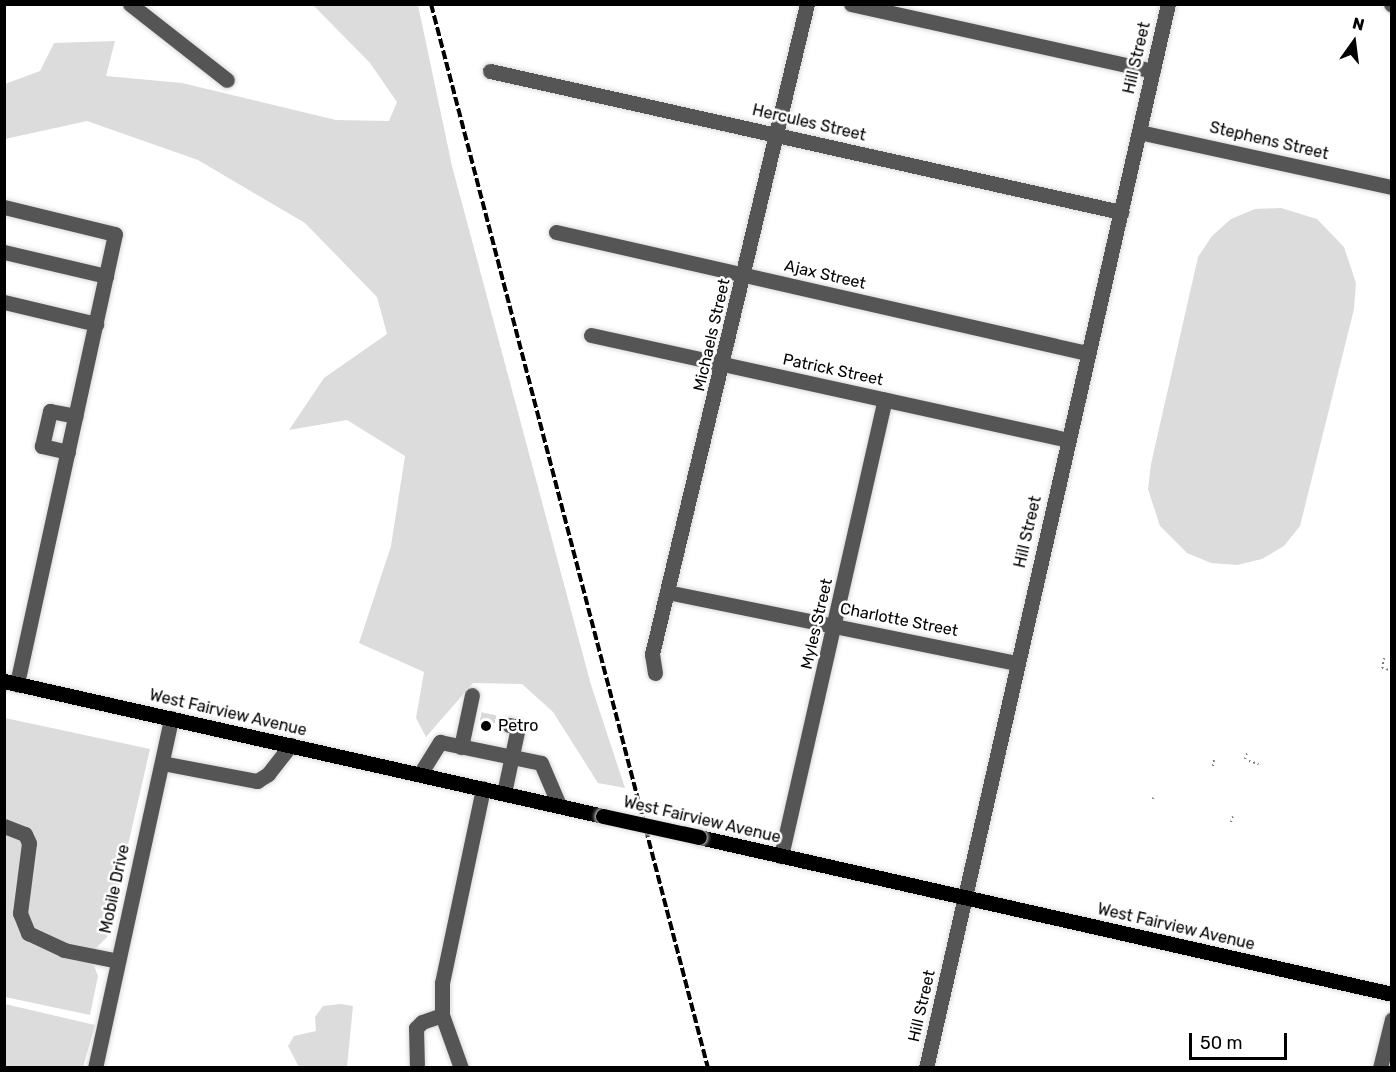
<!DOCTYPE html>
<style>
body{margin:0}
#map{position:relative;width:1396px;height:1072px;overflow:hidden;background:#fff;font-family:Rubik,sans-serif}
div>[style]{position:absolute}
.green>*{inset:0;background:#dcdcdc}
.minor-tunnel>*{height:15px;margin-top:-7.5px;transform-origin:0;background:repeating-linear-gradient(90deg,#d9d9d9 0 15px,transparent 0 23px)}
.path>*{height:2px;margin-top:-1px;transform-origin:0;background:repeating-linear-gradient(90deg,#777 0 1.5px,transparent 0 4.5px)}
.roads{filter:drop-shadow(0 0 2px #dbdbdb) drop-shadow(0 0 2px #dbdbdb)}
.minor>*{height:15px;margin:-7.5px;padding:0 7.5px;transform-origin:7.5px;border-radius:7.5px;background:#555}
.major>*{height:15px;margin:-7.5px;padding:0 7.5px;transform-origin:7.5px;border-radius:7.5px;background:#000}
.rail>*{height:4px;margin-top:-2px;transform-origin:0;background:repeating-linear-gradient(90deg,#000 0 9px,transparent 0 12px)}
.bridges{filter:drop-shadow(0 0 2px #dbdbdb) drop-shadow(0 0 2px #dbdbdb)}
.major-bridge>*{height:15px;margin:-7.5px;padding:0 7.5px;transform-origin:7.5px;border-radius:7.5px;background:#000}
.dots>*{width:16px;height:16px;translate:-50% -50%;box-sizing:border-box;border:3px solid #fff;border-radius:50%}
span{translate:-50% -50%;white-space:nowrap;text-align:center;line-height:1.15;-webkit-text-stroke:5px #fff;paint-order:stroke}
.street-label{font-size:16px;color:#000}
.poi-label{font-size:16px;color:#000}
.left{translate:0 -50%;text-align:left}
.frame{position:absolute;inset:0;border:6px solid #000;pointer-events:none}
.north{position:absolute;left:1324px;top:12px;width:60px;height:60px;-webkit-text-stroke:4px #fff;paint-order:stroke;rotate:14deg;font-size:16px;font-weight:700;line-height:24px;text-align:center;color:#000}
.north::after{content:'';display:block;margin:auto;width:21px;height:27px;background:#000;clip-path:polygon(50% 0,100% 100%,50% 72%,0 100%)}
.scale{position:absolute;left:1189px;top:1033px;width:98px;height:27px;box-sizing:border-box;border:3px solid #000;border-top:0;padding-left:8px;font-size:18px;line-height:21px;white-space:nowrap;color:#000;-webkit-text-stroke:4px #fff;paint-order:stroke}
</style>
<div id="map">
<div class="green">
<i style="clip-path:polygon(313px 5px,418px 5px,452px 166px,591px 685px,625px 788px,598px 783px,553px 712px,522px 684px,473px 683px,426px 737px,416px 718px,424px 672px,359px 643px,391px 546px,405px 456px,347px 420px,289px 430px,324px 378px,387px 334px,377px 297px,305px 223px,198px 160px,87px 121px,5px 139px,5px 84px,40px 71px,54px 43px,115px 41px,106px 76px,182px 83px,336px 120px,389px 121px,397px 102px,370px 63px)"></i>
<i style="clip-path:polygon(1281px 208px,1317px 219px,1344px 247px,1356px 283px,1354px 309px,1300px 526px,1284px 546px,1262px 559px,1237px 565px,1211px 563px,1187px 553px,1160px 526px,1148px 489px,1151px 464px,1198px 257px,1212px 236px,1231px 219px,1255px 209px)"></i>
<i style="clip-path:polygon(5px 718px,150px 749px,107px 937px,96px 948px,93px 963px,98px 976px,90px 1015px,5px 997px)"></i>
<i style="clip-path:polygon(5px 1004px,95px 1025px,83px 1067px,5px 1067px)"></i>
<i style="clip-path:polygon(341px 1004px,353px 1006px,347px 1067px,299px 1067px,288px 1046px,294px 1036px,316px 1031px,315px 1017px,323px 1006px)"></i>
</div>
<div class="minor-tunnel">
<i style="left:480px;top:719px;width:30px;rotate:12deg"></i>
</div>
<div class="path">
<i style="left:1384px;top:658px;width:10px;rotate:101deg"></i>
<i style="left:1382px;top:668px;width:8px;rotate:14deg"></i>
<i style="left:1245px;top:759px;width:6px;rotate:-72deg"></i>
<i style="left:1249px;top:761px;width:10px;rotate:17deg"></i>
<i style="left:1213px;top:766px;width:6px;rotate:-81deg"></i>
<i style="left:1153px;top:799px;width:4px;rotate:-76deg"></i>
<i style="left:1231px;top:822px;width:6px;rotate:-72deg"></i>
</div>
<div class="roads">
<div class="minor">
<i style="left:130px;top:4px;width:123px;rotate:38.1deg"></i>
<i style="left:851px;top:4px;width:309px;rotate:12.5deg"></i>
<i style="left:1391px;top:4px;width:1px;rotate:45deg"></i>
<i style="left:490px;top:71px;width:647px;rotate:12.6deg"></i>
<i style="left:1139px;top:132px;width:259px;rotate:12.3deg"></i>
<i style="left:4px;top:207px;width:114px;rotate:13.7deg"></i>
<i style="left:115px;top:234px;width:461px;rotate:102.3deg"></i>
<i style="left:556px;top:232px;width:545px;rotate:12.84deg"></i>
<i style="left:4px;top:252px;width:105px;rotate:13.2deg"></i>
<i style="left:4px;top:302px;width:95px;rotate:13.4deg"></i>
<i style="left:591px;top:335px;width:488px;rotate:12.4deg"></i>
<i style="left:68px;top:452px;width:27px;rotate:-167deg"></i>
<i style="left:42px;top:446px;width:36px;rotate:-77deg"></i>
<i style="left:50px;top:411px;width:26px;rotate:11deg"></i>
<i style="left:667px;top:592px;width:357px;rotate:11.5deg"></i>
<i style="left:655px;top:673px;width:19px;rotate:-99deg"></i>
<i style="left:652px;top:654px;width:668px;rotate:-76.59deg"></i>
<i style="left:461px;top:747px;width:53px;rotate:-78.1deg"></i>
<i style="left:162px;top:763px;width:97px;rotate:10.7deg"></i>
<i style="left:257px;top:781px;width:13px;rotate:-32deg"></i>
<i style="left:268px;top:774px;width:37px;rotate:-52deg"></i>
<i style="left:420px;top:774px;width:38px;rotate:-58deg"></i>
<i style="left:440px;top:742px;width:103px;rotate:11.7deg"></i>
<i style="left:541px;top:763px;width:46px;rotate:66.8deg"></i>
<i style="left:504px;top:793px;width:67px;rotate:-78deg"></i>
<i style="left:518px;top:727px;width:9px;rotate:-167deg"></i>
<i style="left:4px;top:826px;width:22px;rotate:21deg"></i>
<i style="left:25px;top:834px;width:10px;rotate:66deg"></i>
<i style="left:29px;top:843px;width:71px;rotate:97.3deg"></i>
<i style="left:20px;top:913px;width:22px;rotate:68deg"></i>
<i style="left:28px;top:933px;width:40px;rotate:25deg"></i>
<i style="left:64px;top:950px;width:55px;rotate:11.5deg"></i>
<i style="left:781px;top:856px;width:468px;rotate:-77.2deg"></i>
<i style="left:95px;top:1068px;width:358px;rotate:-77.7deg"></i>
<i style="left:417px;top:1068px;width:40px;rotate:-91.4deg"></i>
<i style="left:416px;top:1028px;width:8px;rotate:-45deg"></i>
<i style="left:422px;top:1022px;width:21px;rotate:-19deg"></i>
<i style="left:461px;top:1068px;width:56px;rotate:-109.7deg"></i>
<i style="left:442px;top:1015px;width:32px;rotate:-90deg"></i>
<i style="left:442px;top:983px;width:199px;rotate:-78.1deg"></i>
<i style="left:926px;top:1068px;width:1091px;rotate:-77.19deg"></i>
<i style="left:1380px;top:1068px;width:50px;rotate:-76.2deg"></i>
</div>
<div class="major">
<i style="left:4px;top:681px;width:614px;rotate:12.7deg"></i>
<i style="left:699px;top:837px;width:711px;rotate:12.76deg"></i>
</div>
</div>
<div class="rail">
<i style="left:431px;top:4px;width:1099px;rotate:75.41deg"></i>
</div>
<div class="bridges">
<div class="major-bridge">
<i style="left:603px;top:816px;width:98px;rotate:12.3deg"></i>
</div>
</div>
<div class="dots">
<i style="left:486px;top:726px;background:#000"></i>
</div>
<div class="street-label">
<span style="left:1137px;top:58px;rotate:-77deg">Hill Street</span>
<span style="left:809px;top:123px;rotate:13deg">Hercules Street</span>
<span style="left:1269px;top:141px;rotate:13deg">Stephens Street</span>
<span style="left:825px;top:275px;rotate:13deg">Ajax Street</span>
<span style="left:712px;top:335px;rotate:-77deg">Michaels Street</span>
<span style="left:833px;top:370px;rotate:12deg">Patrick Street</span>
<span style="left:1028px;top:532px;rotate:-77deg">Hill Street</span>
<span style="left:899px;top:620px;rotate:11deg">Charlotte Street</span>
<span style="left:817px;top:624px;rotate:-77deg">Myles Street</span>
<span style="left:228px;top:713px;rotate:13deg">West Fairview Avenue</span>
<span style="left:702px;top:820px;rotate:13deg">West Fairview Avenue</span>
<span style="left:115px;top:889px;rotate:-78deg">Mobile Drive</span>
<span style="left:1176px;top:927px;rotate:13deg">West Fairview Avenue</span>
<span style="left:922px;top:1006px;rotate:-77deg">Hill Street</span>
</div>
<div class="poi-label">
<span class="left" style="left:498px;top:726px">Petro</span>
</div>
<div class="frame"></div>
<div class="north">N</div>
<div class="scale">50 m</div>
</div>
